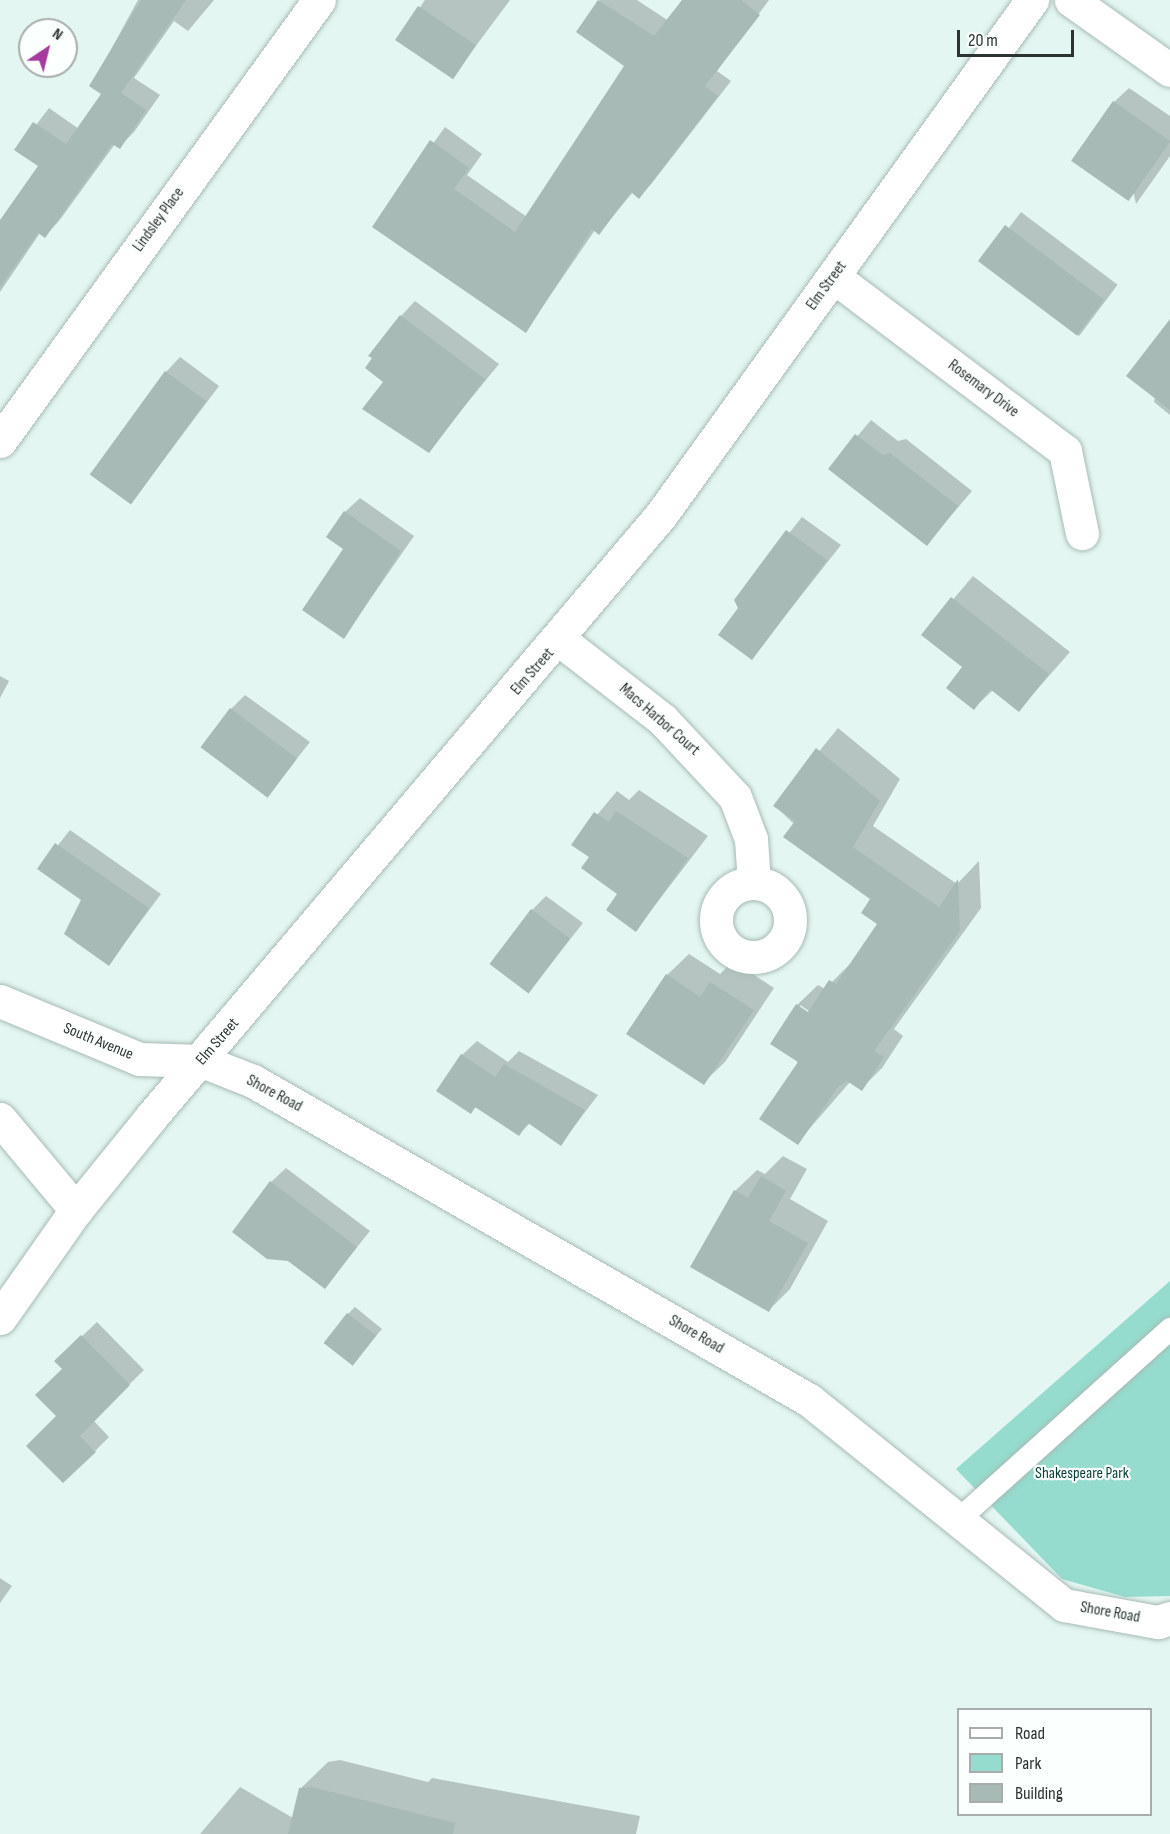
<!DOCTYPE html>
<style>
body{margin:0}
#map{position:relative;width:1170px;height:1834px;overflow:hidden;background:#e3f6f1;font-family:"Sofia Sans Condensed",sans-serif}
div>[style]{position:absolute}
.green>*{inset:0;background:#95dcce}
.shadow>*{inset:0;background:#0003;transform-origin:0 0}
.building>*{inset:0;background:#a8bab6;transform-origin:0 0}
.roads{filter:drop-shadow(0 0 2px #a8bab6) drop-shadow(0 0 2px #a8bab6)}
.service>*{height:22px;margin:-11px;padding:0 11px;transform-origin:11px;border-radius:11px;background:#fff}
.minor>*{height:33px;margin:-16.5px;padding:0 16.5px;transform-origin:16.5px;border-radius:16.5px;background:#fff}
.minor>.ring{margin:-16.5px;padding:0;box-sizing:content-box;background:none;border:33px solid #fff;border-radius:50%}
.tertiary>*{height:33px;margin:-16.5px;padding:0 16.5px;transform-origin:16.5px;border-radius:16.5px;background:#fff}
span{translate:-50% -50%;white-space:nowrap;text-align:center;line-height:1.15;-webkit-text-stroke:4.5px #fbfffe;paint-order:stroke}
.street-label{font-size:16px;color:#2c3331}
.park-label{font-size:16px;color:#063f37}
.legend{position:absolute;left:957px;top:1708px;width:195px;height:108px;box-sizing:border-box;background:#fbfffe;border:2px solid #a8adac;margin:0;padding:8px 10px;list-style:none;font-size:18px;color:#2c3331}
.legend li{display:flex;align-items:center;gap:12px;height:30px}
.legend b{width:30px;border:2px solid #a8adac}
.north{position:absolute;left:18px;top:18px;width:60px;height:60px;box-sizing:border-box;background:#fbfffe;border:2px solid #a8adac;border-radius:50%;rotate:35deg;font-size:16px;font-weight:700;line-height:24px;text-align:center;color:#2c3331}
.north::after{content:'';display:block;margin:auto;width:21px;height:27px;background:#a53c9d;clip-path:polygon(50% 0,100% 100%,50% 72%,0 100%)}
.scale{position:absolute;left:957px;top:30px;width:117px;height:27px;box-sizing:border-box;border:3px solid #2c3331;border-top:0;padding-left:8px;font-size:18px;line-height:21px;white-space:nowrap;color:#2c3331;-webkit-text-stroke:4px #fbfffe;paint-order:stroke}
</style>
<div id="map">
<div class="green">
<i style="clip-path:polygon(1170px 1281px,1170px 1596px,1125px 1597px,1062px 1579px,956px 1469px)"></i>
</div>
<div class="shadow">
<i style="clip-path:polygon(138px 0,214px 0,188px 31px,174px 21px,134px 78px,160px 95px,134px 132px,119px 147px,115px 144px,59px 221px,45px 236px,40px 233px,0 292px,0 223px,40px 166px,17px 150px,49px 108px,79px 129px,103px 94px,91px 86px)"></i>
<i style="clip-path:polygon(425px 0,510px 0,452px 78px,397px 40px)"></i>
<i style="clip-path:polygon(600px 0,637px 0,684px 31px,709px 0,769px 0,717px 71px,731px 81px,652px 183px,639px 197px,633px 192px,599px 233px,595px 230px,526px 331px,374px 226px,445px 127px,482px 154px,467px 175px,527px 217px,626px 66px,578px 32px)"></i>
<i style="clip-path:polygon(1129px 88px,1170px 116px,1170px 156px,1136px 204px,1114px 102px)"></i>
<i style="left:1021px;top:212px;width:121px;height:64px;rotate:37deg"></i>
<i style="clip-path:polygon(415px 301px,499px 364px,428px 451px,401px 316px)"></i>
<i style="clip-path:polygon(1170px 326px,1170px 415px,1154px 402px)"></i>
<i style="clip-path:polygon(180px 357px,219px 386px,131px 503px,166px 372px)"></i>
<i style="clip-path:polygon(871px 420px,898px 441px,906px 439px,972px 491px,927px 544px,830px 469px)"></i>
<i style="clip-path:polygon(360px 498px,414px 536px,344px 637px,345px 512px)"></i>
<i style="clip-path:polygon(802px 517px,841px 545px,752px 658px,736px 600px)"></i>
<i style="clip-path:polygon(973px 576px,1070px 652px,1019px 710px,993px 690px,974px 708px,964px 667px,923px 635px)"></i>
<i style="clip-path:polygon(0 676px,9px 681px,0 698px)"></i>
<i style="clip-path:polygon(245px 695px,310px 742px,268px 795px,231px 709px)"></i>
<i style="clip-path:polygon(evenodd,838px 728px,900px 779px,873px 826px,957px 884px,979px 861px,981px 908px,894px 1029px,903px 1036px,882px 1068px,861px 1089px,850px 1082px,797px 1143px,797px 1005px,818px 985px,825px 989px,853px 961px,879px 923px,873px 899px,775px 806px,838px 728px,800px 1005px,815px 1015px,800px 1009px,800px 1005px)"></i>
<i style="clip-path:polygon(639px 790px,708px 836px,636px 930px,619px 894px,591px 857px,573px 844px,617px 791px,629px 800px)"></i>
<i style="clip-path:polygon(70px 830px,161px 894px,109px 964px,83px 900px,39px 869px)"></i>
<i style="clip-path:polygon(546px 896px,583px 923px,530px 990px,532px 910px)"></i>
<i style="clip-path:polygon(689px 954px,720px 974px,733px 961px,774px 988px,725px 1062px,703px 1083px,667px 975px)"></i>
<i style="clip-path:polygon(477px 1041px,508px 1062px,519px 1051px,598px 1095px,561px 1144px,530px 1123px,519px 1134px,477px 1106px,471px 1112px,462px 1055px)"></i>
<i style="clip-path:polygon(783px 1156px,807px 1169px,790px 1199px,828px 1221px,790px 1289px,769px 1310px,735px 1191px,757px 1170px,765px 1174px)"></i>
<i style="clip-path:polygon(286px 1168px,370px 1231px,325px 1287px,271px 1182px)"></i>
<i style="clip-path:polygon(355px 1307px,382px 1329px,352px 1364px,348px 1314px)"></i>
<i style="clip-path:polygon(97px 1322px,144px 1370px,93px 1420px,109px 1437px,95px 1451px,58px 1416px,64px 1369px,56px 1361px)"></i>
<i style="clip-path:polygon(0 1578px,12px 1586px,0 1603px)"></i>
<i style="clip-path:polygon(340px 1760px,428px 1782px,432px 1778px,640px 1816px,636px 1834px,200px 1834px,240px 1787px,293px 1818px,300px 1789px,328px 1762px)"></i>
</div>
<div class="building">
<i style="clip-path:polygon(141px 0,186px 0,121px 93px,146px 110px,120px 149px,112px 144px,45px 238px,38px 233px,0 287px,0 220px,38px 166px,14px 150px,33px 122px,66px 144px,101px 94px,89px 86px)"></i>
<i style="clip-path:polygon(598px 0,654px 36px,682px 0,741px 0,760px 15px,705px 86px,718px 96px,639px 199px,631px 192px,599px 235px,592px 229px,526px 333px,372px 227px,430px 140px,469px 168px,454px 189px,515px 232px,624px 66px,576px 32px)"></i>
<i style="left:418px;top:6px;width:70px;height:41px;rotate:34deg"></i>
<i style="left:1113px;top:101px;width:70px;height:73px;rotate:35deg"></i>
<i style="left:1005px;top:225px;width:124px;height:45px;rotate:37deg"></i>
<i style="clip-path:polygon(400px 315px,485px 379px,429px 453px,362px 409px,383px 382px,365px 368px,372px 358px,368px 356px)"></i>
<i style="clip-path:polygon(1170px 319px,1170px 410px,1126px 376px)"></i>
<i style="left:165px;top:371px;width:51px;height:128px;rotate:36deg"></i>
<i style="clip-path:polygon(855px 434px,883px 455px,890px 453px,958px 506px,927px 546px,828px 469px)"></i>
<i style="clip-path:polygon(344px 511px,401px 551px,344px 639px,302px 610px,343px 549px,326px 537px)"></i>
<i style="clip-path:polygon(786px 530px,827px 560px,752px 660px,718px 635px,738px 608px,734px 600px)"></i>
<i style="clip-path:polygon(951px 597px,1049px 674px,1019px 712px,990px 689px,974px 710px,946px 688px,962px 667px,921px 635px)"></i>
<i style="left:230px;top:708px;width:84px;height:49px;rotate:37deg"></i>
<i style="clip-path:polygon(816px 748px,880px 801px,853px 847px,939px 907px,958px 879px,960px 931px,874px 1051px,884px 1057px,862px 1091px,847px 1081px,838px 1087px,798px 1145px,759px 1119px,798px 1062px,770px 1044px,796px 1004px,808px 1012px,829px 980px,836px 984px,877px 924px,861px 913px,870px 899px,783px 837px,795px 821px,773px 806px)"></i>
<i style="clip-path:polygon(616px 811px,688px 858px,636px 932px,606px 910px,617px 894px,581px 868px,589px 857px,571px 845px,594px 812px,609px 822px)"></i>
<i style="clip-path:polygon(55px 843px,149px 908px,109px 966px,64px 934px,81px 900px,37px 869px)"></i>
<i style="left:531px;top:909px;width:49px;height:69px;rotate:37deg"></i>
<i style="clip-path:polygon(666px 974px,700px 997px,710px 982px,754px 1010px,704px 1085px,626px 1034px)"></i>
<i style="clip-path:polygon(461px 1054px,495px 1077px,504px 1064px,585px 1110px,561px 1146px,528px 1123px,519px 1136px,475px 1107px,471px 1114px,436px 1091px)"></i>
<i style="clip-path:polygon(761px 1176px,786px 1191px,769px 1221px,808px 1243px,769px 1312px,690px 1267px,734px 1190px,748px 1198px)"></i>
<i style="clip-path:polygon(270px 1181px,357px 1247px,325px 1289px,288px 1261px,267px 1259px,232px 1232px)"></i>
<i style="left:347px;top:1313px;width:37px;height:38px;rotate:38deg"></i>
<i style="clip-path:polygon(81px 1335px,130px 1385px,80px 1436px,96px 1452px,63px 1483px,26px 1446px,56px 1416px,35px 1395px,62px 1369px,54px 1361px)"></i>
<i style="clip-path:polygon(312px 1787px,455px 1823px,453px 1834px,288px 1834px,299px 1788px)"></i>
</div>
<div class="roads">
<div class="service">
<i style="left:957px;top:1521px;width:287px;rotate:-42deg"></i>
</div>
<div class="minor">
<i style="left:1071px;top:0;width:121px;rotate:35.3deg"></i>
<i style="left:834px;top:277px;width:289px;rotate:37deg"></i>
<i style="left:1065px;top:451px;width:84px;rotate:78.3deg"></i>
<i style="left:0;top:441px;width:544px;rotate:-54.12deg"></i>
<i style="left:560px;top:640px;width:130px;rotate:37.8deg"></i>
<i style="left:663px;top:720px;width:105px;rotate:46.9deg"></i>
<i style="left:735px;top:797px;width:45px;rotate:69.1deg"></i>
<i style="left:751px;top:839px;width:44px;rotate:86.1deg"></i>
<i class="ring" style="left:716px;top:883px;width:41px;height:41px"></i>
<i style="left:0;top:1001px;width:151px;rotate:22.6deg"></i>
<i style="left:139px;top:1059px;width:63px;rotate:1.8deg"></i>
<i style="left:202px;top:1061px;width:55px;rotate:21.4deg"></i>
<i style="left:253px;top:1081px;width:641px;rotate:29.84deg"></i>
<i style="left:809px;top:1400px;width:327px;rotate:38.8deg"></i>
<i style="left:1064px;top:1605px;width:96px;rotate:10.3deg"></i>
<i style="left:1158px;top:1622px;width:13px;rotate:-18deg"></i>
<i style="left:0;top:1119px;width:119px;rotate:50.1deg"></i>
</div>
<div class="tertiary">
<i style="left:0;top:1318px;width:132px;rotate:-54.9deg"></i>
<i style="left:76px;top:1210px;width:121px;rotate:-51deg"></i>
<i style="left:152px;top:1116px;width:788px;rotate:-49.74deg"></i>
<i style="left:661px;top:515px;width:635px;rotate:-54.23deg"></i>
</div>
</div>
<div class="street-label">
<span style="left:159px;top:220px;rotate:-54deg">Lindsley Place</span>
<span style="left:827px;top:286px;rotate:-54deg">Elm Street</span>
<span style="left:983px;top:389px;rotate:37deg">Rosemary Drive</span>
<span style="left:533px;top:672px;rotate:-49deg">Elm Street</span>
<span style="left:659px;top:720px;rotate:41deg">Macs Harbor Court</span>
<span style="left:98px;top:1042px;rotate:22deg">South Avenue</span>
<span style="left:218px;top:1042px;rotate:-49deg">Elm Street</span>
<span style="left:274px;top:1094px;rotate:28deg">Shore Road</span>
<span style="left:696px;top:1335px;rotate:30deg">Shore Road</span>
<span style="left:1110px;top:1613px;rotate:10deg">Shore Road</span>
</div>
<div class="park-label">
<span style="left:1082px;top:1474px">Shakespeare Park</span>
</div>
<ul class="legend">
<li><b style="height:8px;background:#fff"></b>Road</li>
<li><b style="height:16px;background:#95dcce"></b>Park</li>
<li><b style="height:16px;background:#a8bab6"></b>Building</li>
</ul>
<div class="north">N</div>
<div class="scale">20 m</div>
</div>
